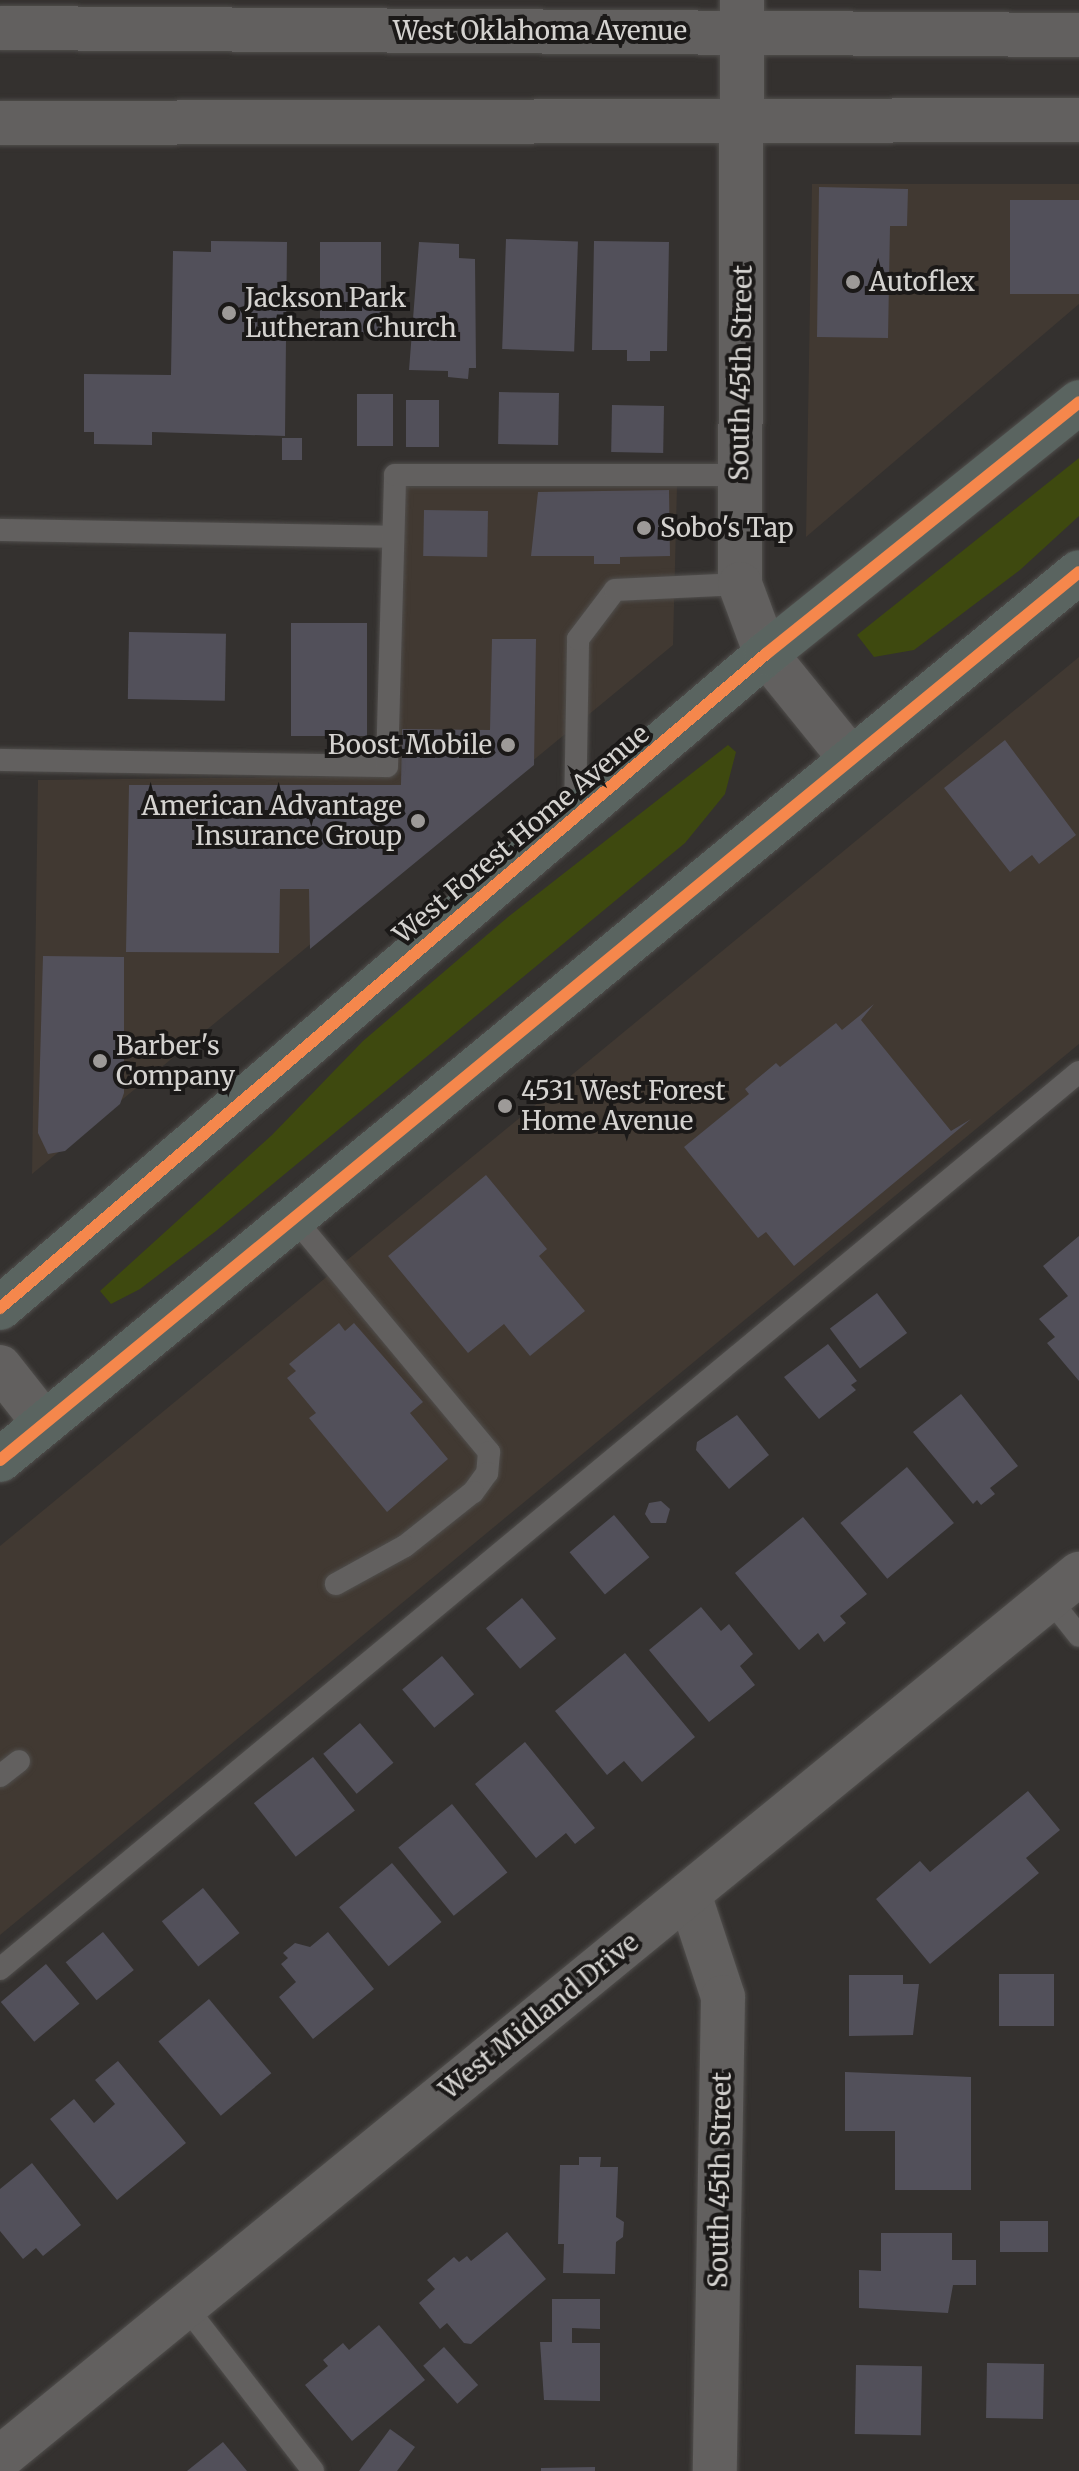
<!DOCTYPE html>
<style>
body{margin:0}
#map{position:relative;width:1079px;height:2471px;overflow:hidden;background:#34312f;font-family:Merriweather,serif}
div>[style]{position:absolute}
.built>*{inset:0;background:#413932}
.green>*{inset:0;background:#3e490f}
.building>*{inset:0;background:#52505a;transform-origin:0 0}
.roads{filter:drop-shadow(0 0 2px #504e4c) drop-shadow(0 0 2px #504e4c)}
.lane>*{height:22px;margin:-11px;padding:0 11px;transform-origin:11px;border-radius:11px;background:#62605f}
.street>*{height:44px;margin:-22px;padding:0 22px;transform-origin:22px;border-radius:22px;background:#62605f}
.secondary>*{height:44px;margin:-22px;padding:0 22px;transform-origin:22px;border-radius:22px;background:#62605f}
.primary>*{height:44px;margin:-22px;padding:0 22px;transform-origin:22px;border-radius:22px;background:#5a6460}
.cycleway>*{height:12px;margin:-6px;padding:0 6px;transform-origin:6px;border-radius:6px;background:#f5874c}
.dots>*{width:22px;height:22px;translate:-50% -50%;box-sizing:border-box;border:4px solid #1b1918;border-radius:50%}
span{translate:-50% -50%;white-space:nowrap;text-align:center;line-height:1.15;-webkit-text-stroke:8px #1b1918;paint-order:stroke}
.street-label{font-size:26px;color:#d5d3d0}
.poi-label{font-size:26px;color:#d5d3d0}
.left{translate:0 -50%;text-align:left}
.right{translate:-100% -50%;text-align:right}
</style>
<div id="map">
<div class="built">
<i style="clip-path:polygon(812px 184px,1079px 184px,1079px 304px,806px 537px)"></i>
<i style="clip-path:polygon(677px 486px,673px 645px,32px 1174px,38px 780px,394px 776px,399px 487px)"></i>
<i style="clip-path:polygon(1079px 657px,1079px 1044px,0 1935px,0 1546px)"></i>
</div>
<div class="green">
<i style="clip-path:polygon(1079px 458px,1079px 516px,1020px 570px,914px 650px,874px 657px,857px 635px)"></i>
<i style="clip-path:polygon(728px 745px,736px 752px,725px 794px,685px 843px,216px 1231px,140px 1289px,111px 1304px,100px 1291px,272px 1135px,363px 1041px,508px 917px)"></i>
</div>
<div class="building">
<i style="clip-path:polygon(819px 187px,908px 189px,907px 226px,890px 226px,888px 338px,817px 337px)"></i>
<i style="left:1010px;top:200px;width:69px;height:94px"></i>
<i style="left:506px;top:239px;width:72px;height:110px;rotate:2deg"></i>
<i style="clip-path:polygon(211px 241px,287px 242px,285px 436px,152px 432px,152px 445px,94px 444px,94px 432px,84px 432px,84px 374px,171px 375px,173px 251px,211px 252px)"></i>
<i style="clip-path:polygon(594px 241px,669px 242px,667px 351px,650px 351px,650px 361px,627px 361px,627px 350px,592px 350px)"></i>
<i style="left:320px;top:242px;width:61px;height:91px"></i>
<i style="clip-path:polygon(419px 242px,459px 244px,459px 258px,475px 259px,476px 368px,469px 368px,468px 379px,448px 377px,448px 371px,409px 370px)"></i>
<i style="left:499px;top:392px;width:60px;height:52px;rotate:1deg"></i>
<i style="left:357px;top:394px;width:36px;height:52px"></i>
<i style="left:406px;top:400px;width:33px;height:47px"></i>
<i style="left:612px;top:405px;width:52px;height:47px;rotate:1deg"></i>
<i style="left:282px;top:438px;width:20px;height:22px"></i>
<i style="clip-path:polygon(669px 490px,670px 556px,620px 557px,620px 564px,594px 564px,594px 556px,531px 556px,538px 492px)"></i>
<i style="left:424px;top:510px;width:64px;height:46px;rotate:1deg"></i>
<i style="left:291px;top:623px;width:76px;height:113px"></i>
<i style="left:129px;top:632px;width:97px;height:67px;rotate:1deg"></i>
<i style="clip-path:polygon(492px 639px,536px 639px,534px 765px,310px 949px,309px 889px,280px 889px,279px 953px,126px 952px,129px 785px,401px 785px,402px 729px,490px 730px)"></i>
<i style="clip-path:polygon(1005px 740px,1076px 835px,1039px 864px,1032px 855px,1010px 872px,944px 788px)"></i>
<i style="clip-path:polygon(43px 956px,124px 957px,124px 1093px,120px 1104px,65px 1151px,48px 1154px,38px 1133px)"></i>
<i style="clip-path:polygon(874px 1004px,861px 1020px,951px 1131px,971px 1119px,794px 1266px,766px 1232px,758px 1238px,684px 1147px,749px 1094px,745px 1089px,776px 1063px,780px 1067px,836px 1023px,842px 1030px)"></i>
<i style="clip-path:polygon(486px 1175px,547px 1249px,539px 1256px,585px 1311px,530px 1356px,504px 1324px,468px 1353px,388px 1256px)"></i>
<i style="clip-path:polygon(1079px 1236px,1079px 1381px,1047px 1343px,1055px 1337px,1039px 1319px,1068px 1296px,1043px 1266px)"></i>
<i style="left:877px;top:1293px;width:50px;height:59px;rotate:53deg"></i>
<i style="clip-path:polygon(339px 1323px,345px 1331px,354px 1323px,423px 1402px,410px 1413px,448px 1459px,387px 1512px,309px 1418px,316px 1413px,287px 1378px,296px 1371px,289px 1364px)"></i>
<i style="clip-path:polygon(828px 1344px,857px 1381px,851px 1385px,856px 1390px,819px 1419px,784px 1377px)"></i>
<i style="clip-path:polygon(961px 1394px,1018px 1466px,990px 1488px,995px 1494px,981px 1505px,977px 1500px,973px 1504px,913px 1432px)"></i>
<i style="clip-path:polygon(737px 1415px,769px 1455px,729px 1489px,696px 1450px,697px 1442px)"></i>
<i style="left:907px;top:1467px;width:73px;height:87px;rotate:50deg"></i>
<i style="clip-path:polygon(661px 1501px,670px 1509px,666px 1523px,651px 1523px,645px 1514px,649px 1503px)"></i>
<i style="left:614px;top:1515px;width:55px;height:58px;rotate:50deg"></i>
<i style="clip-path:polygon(803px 1517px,867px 1594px,840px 1616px,846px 1623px,824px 1642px,818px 1633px,799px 1650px,735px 1573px)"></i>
<i style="left:522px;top:1598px;width:53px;height:47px;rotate:50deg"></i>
<i style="clip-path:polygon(701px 1607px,721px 1631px,729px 1624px,753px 1654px,740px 1666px,755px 1685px,709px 1722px,649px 1650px)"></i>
<i style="clip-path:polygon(625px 1653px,695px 1737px,642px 1782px,624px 1761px,607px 1775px,555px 1711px)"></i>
<i style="left:442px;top:1656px;width:50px;height:52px;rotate:50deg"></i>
<i style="left:360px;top:1723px;width:52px;height:48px;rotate:50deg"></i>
<i style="clip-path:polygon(525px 1742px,595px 1828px,575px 1844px,566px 1833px,536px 1858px,475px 1784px)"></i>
<i style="left:313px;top:1757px;width:68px;height:75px;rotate:52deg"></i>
<i style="clip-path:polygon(1028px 1791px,1060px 1830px,1026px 1858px,1039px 1873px,930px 1964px,876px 1899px,920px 1861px,930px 1872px)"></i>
<i style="left:452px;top:1804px;width:88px;height:69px;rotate:51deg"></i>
<i style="left:392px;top:1863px;width:77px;height:69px;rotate:50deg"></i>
<i style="left:203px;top:1888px;width:58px;height:53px;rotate:51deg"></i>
<i style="left:103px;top:1932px;width:49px;height:48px;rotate:51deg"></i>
<i style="clip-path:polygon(328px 1932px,374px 1989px,313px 2039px,279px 1997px,296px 1982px,281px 1964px,288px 1958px,283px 1953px,295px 1943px,310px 1947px)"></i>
<i style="left:46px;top:1964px;width:52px;height:59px;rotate:50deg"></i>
<i style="left:999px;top:1974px;width:55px;height:52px"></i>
<i style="clip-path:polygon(849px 1975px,903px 1975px,903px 1984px,919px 1984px,913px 2035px,849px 2036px)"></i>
<i style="left:209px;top:1999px;width:97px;height:66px;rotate:50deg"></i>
<i style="clip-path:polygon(118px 2061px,186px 2143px,117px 2200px,50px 2119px,74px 2099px,94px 2123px,115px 2104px,95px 2080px)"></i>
<i style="clip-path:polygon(845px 2072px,971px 2077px,971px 2190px,895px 2190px,895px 2131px,845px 2131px)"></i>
<i style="clip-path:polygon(579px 2157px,601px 2157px,600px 2167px,618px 2167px,616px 2217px,624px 2222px,623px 2237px,616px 2242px,615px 2274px,563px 2273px,564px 2244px,558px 2244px,560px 2165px,579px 2165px)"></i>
<i style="clip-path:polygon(32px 2163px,81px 2225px,43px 2256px,36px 2248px,23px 2259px,0 2231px,0 2189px)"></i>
<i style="left:1000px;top:2221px;width:48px;height:31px"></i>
<i style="clip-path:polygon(507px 2232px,546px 2279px,471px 2344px,464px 2343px,447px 2323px,440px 2329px,419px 2303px,435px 2289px,427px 2280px,454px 2257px,459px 2262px,467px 2256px,471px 2261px)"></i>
<i style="clip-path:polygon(881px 2233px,952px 2233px,952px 2260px,976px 2260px,976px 2285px,953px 2285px,948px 2313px,859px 2308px,859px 2270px,881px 2271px)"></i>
<i style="clip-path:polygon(552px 2299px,600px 2299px,600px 2329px,572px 2328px,572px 2343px,600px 2343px,600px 2401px,544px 2400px,540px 2342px,552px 2342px)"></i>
<i style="clip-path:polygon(379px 2325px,425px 2380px,352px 2441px,305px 2385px,328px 2366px,323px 2360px,343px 2343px,349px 2350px)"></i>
<i style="left:444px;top:2347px;width:51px;height:28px;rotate:48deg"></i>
<i style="left:987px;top:2363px;width:57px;height:55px;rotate:1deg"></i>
<i style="left:856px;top:2365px;width:66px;height:69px;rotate:1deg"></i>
<i style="clip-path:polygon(390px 2429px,415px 2447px,397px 2471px,359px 2471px)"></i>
<i style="clip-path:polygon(223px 2442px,247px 2471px,187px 2471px)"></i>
<i style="clip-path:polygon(595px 2467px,595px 2471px,541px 2471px,541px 2468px)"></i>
</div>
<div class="roads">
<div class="lane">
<i style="left:0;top:530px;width:393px;rotate:1deg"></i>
<i style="left:0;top:760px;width:387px;rotate:0.9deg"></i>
<i style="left:387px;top:766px;width:291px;rotate:-88.4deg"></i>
<i style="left:395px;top:475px;width:345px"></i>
<i style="left:575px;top:816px;width:177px;rotate:-89deg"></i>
<i style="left:578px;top:639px;width:61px;rotate:-52.9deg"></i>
<i style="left:615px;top:590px;width:125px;rotate:-2.7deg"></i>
<i style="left:294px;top:1218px;width:305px;rotate:50.2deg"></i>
<i style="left:489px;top:1452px;width:21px;rotate:95deg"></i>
<i style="left:487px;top:1473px;width:24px;rotate:126deg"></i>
<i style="left:473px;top:1492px;width:87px;rotate:141.5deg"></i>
<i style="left:405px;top:1546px;width:79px;rotate:151.2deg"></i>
<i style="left:1049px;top:1598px;width:48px;rotate:51.7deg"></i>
<i style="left:0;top:1776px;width:24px;rotate:-38deg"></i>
<i style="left:0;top:1969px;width:1403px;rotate:-39.74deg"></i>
<i style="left:186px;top:2307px;width:207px;rotate:52.2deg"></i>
</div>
<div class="street">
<i style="left:742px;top:0;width:584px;rotate:90.2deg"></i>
<i style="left:740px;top:584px;width:75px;rotate:69.6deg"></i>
<i style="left:766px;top:654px;width:135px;rotate:51deg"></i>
<i style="left:0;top:1367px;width:71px;rotate:51.8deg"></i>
<i style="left:689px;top:1894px;width:108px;rotate:71.7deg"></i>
<i style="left:723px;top:1997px;width:474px;rotate:91deg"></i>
<i style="left:0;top:2458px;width:1395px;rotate:-39.33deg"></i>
</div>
<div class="secondary">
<i style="left:0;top:28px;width:1079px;rotate:0.37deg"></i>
<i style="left:0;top:123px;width:1079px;rotate:-0.16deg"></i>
</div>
<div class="primary">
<i style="left:0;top:1308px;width:1007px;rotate:-40.49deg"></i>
<i style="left:766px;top:654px;width:402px;rotate:-38.8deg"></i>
<i style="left:0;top:1460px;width:1397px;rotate:-39.45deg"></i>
</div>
</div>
<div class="cycleway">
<i style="left:0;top:1308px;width:1007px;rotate:-40.49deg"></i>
<i style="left:766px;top:654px;width:402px;rotate:-38.8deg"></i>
<i style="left:0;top:1460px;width:1397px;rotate:-39.45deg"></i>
</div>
<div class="dots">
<i style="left:853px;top:282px;background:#9d9a98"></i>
<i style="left:229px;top:313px;background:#9d9a98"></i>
<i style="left:644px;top:528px;background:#9d9a98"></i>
<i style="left:508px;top:745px;background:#9d9a98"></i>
<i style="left:418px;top:821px;background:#9d9a98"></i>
<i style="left:100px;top:1061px;background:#9d9a98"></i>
<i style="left:505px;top:1106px;background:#9d9a98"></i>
</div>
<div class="street-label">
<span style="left:540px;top:31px">West Oklahoma Avenue</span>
<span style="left:741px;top:373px;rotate:-89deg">South 45th Street</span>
<span style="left:521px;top:834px;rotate:-40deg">West Forest Home Avenue</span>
<span style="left:539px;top:2016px;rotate:-39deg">West Midland Drive</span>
<span style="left:720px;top:2180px;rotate:-89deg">South 45th Street</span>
</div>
<div class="poi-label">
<span class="left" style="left:869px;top:282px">Autoflex</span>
<span class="left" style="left:245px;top:313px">Jackson Park<br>Lutheran Church</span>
<span class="left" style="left:660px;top:528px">Sobo's Tap</span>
<span class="right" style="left:492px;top:745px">Boost Mobile</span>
<span class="right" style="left:402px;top:821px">American Advantage<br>Insurance Group</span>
<span class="left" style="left:116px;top:1061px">Barber's<br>Company</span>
<span class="left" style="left:521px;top:1106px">4531 West Forest<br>Home Avenue</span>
</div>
</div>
